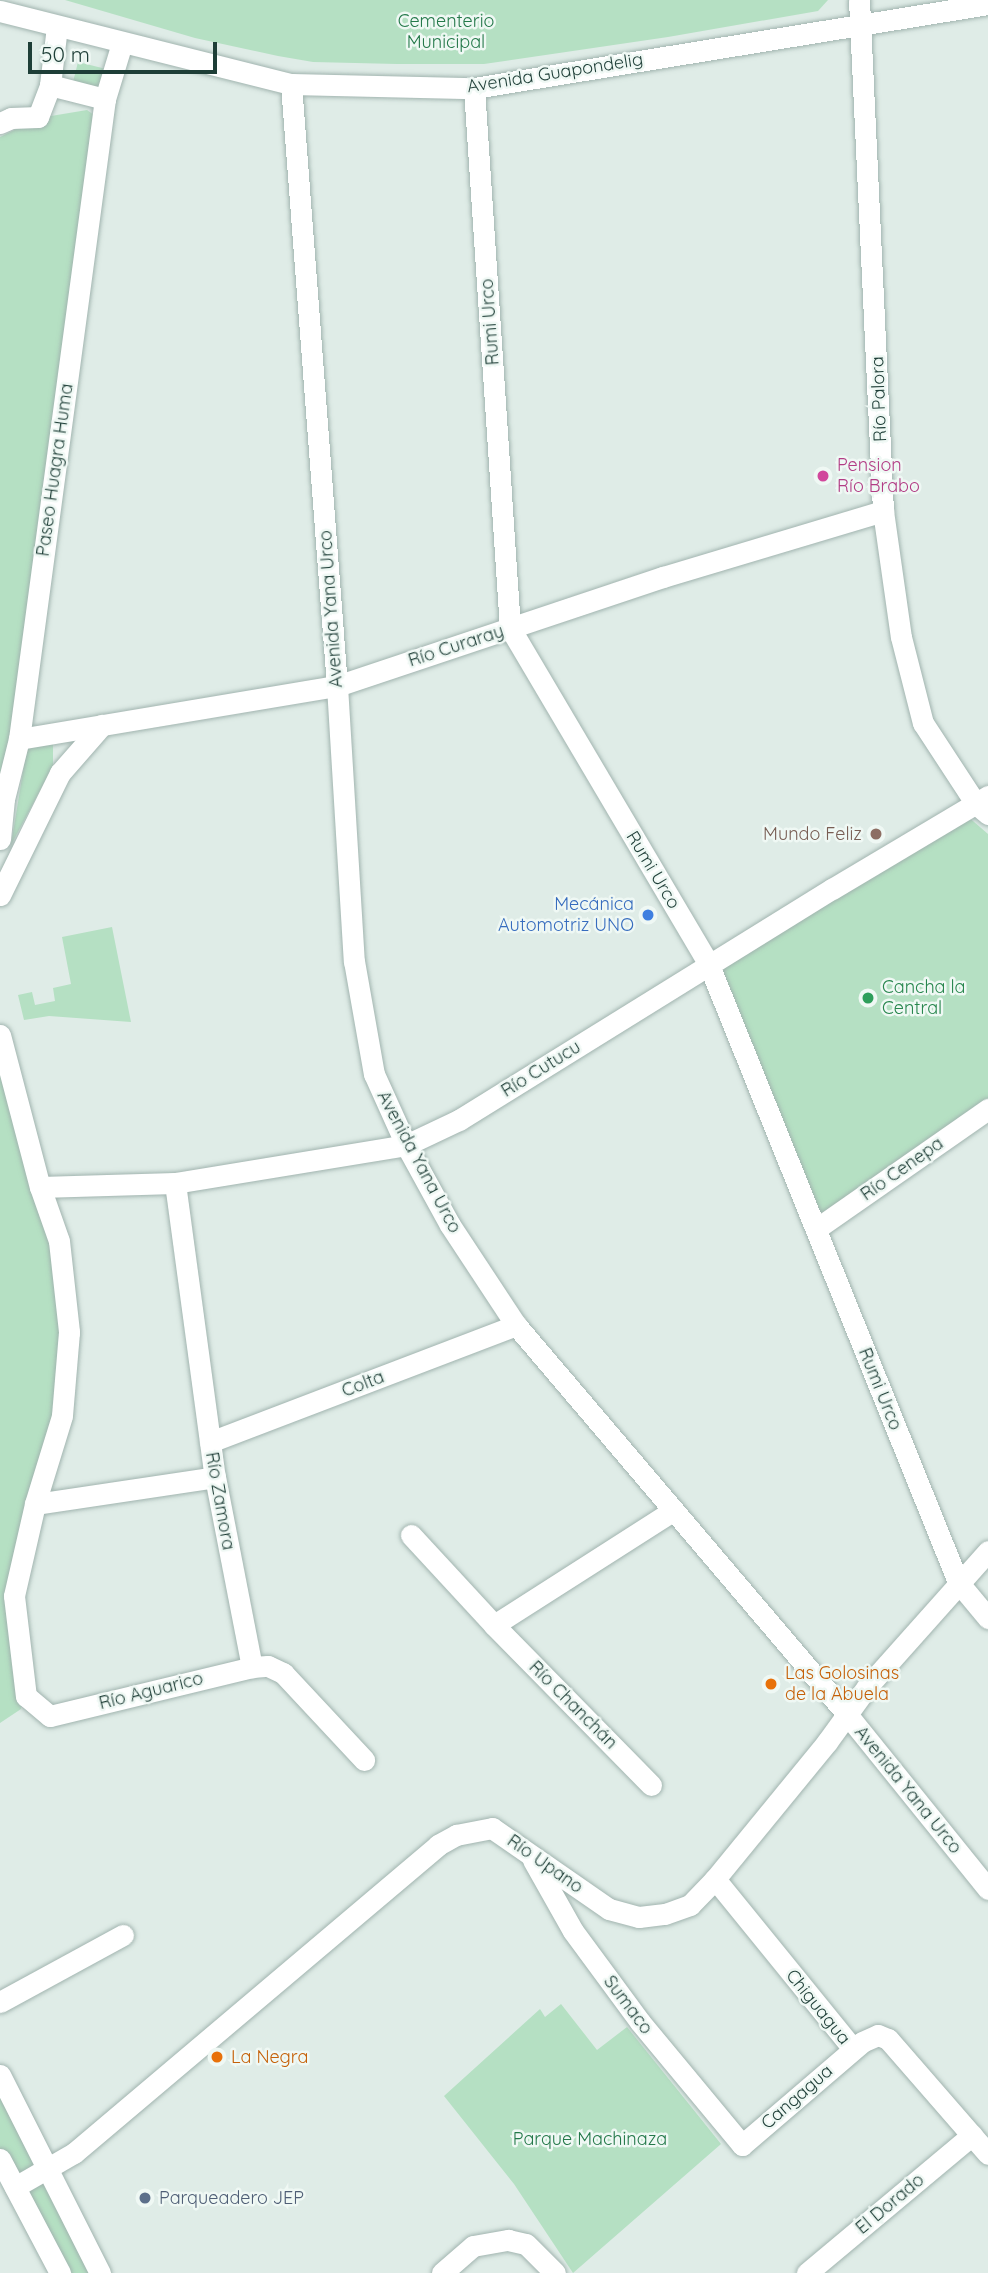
<!DOCTYPE html>
<meta charset="utf-8">
<style>
body{margin:0}
#map{position:relative;width:988px;height:2273px;overflow:hidden;background:#dfece7;font-family:Quicksand,sans-serif}
div>[style]{position:absolute}
.green>*{inset:0;background:#b5e0c3;transform-origin:0 0}
.roads{filter:drop-shadow(0 0 2px #a1b4af) drop-shadow(0 0 2px #a1b4af)}
.minor>*{height:21px;margin:-10.5px;padding:0 10.5px;transform-origin:10.5px;border-radius:10.5px;background:#fff}
.tertiary>*{height:21px;margin:-10.5px;padding:0 10.5px;transform-origin:10.5px;border-radius:10.5px;background:#fff}
.secondary>*{height:21px;margin:-10.5px;padding:0 10.5px;transform-origin:10.5px;border-radius:10.5px;background:#fff}
.dots>*{width:19px;height:19px;translate:-50% -50%;box-sizing:border-box;border:4px solid #eff8f4;border-radius:50%}
span{translate:-50% -50%;white-space:nowrap;text-align:center;line-height:1.15;-webkit-text-stroke:5px #eff8f4;paint-order:stroke}
.park-label{font-size:18px;color:#24794a}
.street-label{font-size:18px;color:#1e3e37}
.hotel-label{font-size:18px;color:#b23c85}
.left{translate:0 -50%;text-align:left}
.education-label{font-size:18px;color:#785e54}
.right{translate:-100% -50%;text-align:right}
.shop-label{font-size:18px;color:#366cbe}
.leisure-label{font-size:18px;color:#27864d}
.food-label{font-size:18px;color:#c56008}
.service-label{font-size:18px;color:#4e5e75}
.scale{position:absolute;left:28px;top:42px;width:189px;height:32px;box-sizing:border-box;border:4px solid #1e3e37;border-top:0;padding-left:9px;font-size:21px;line-height:24px;white-space:nowrap;color:#1e3e37;-webkit-text-stroke:5px #eff8f4;paint-order:stroke}
</style>
<div id="map">
<div class="green">
<i style="clip-path:polygon(65px 0,828px 0,818px 11px,668px 37px,484px 64px,397px 64px,313px 62px,278px 56px,195px 38px)"></i>
<i style="left:78px;top:62px;width:30px;height:36px;rotate:14deg"></i>
<i style="clip-path:polygon(87px 110px,98px 118px,0 808px,0 137px,39px 118px)"></i>
<i style="clip-path:polygon(53px 743px,53px 766px,11px 845px,27px 747px)"></i>
<i style="clip-path:polygon(966px 815px,988px 834px,988px 1101px,821px 1217px,717px 967px)"></i>
<i style="clip-path:polygon(112px 927px,131px 1022px,49px 1016px,24px 1020px,18px 995px,32px 992px,35px 1005px,55px 1001px,53px 988px,71px 984px,62px 937px)"></i>
<i style="clip-path:polygon(0 1056px,54px 1242px,64px 1332px,58px 1416px,11px 1596px,21px 1709px,0 1723px)"></i>
<i style="clip-path:polygon(561px 2004px,597px 2050px,627px 2027px,721px 2144px,573px 2273px,514px 2184px,444px 2096px,540px 2009px,545px 2017px)"></i>
<i style="clip-path:polygon(0 2075px,100px 2273px,60px 2273px,0 2159px)"></i>
</div>
<div class="roads">
<div class="minor">
<i style="left:859px;top:0;width:512px;rotate:87.31deg"></i>
<i style="left:883px;top:511px;width:127px;rotate:81.9deg"></i>
<i style="left:901px;top:637px;width:89px;rotate:75.7deg"></i>
<i style="left:923px;top:723px;width:97px;rotate:56.8deg"></i>
<i style="left:976px;top:804px;width:16px;rotate:40deg"></i>
<i style="left:50px;top:85px;width:57px;rotate:14.3deg"></i>
<i style="left:474px;top:88px;width:541px;rotate:86.19deg"></i>
<i style="left:510px;top:628px;width:391px;rotate:59.4deg"></i>
<i style="left:709px;top:965px;width:665px;rotate:68.02deg"></i>
<i style="left:958px;top:1582px;width:47px;rotate:50.2deg"></i>
<i style="left:0;top:123px;width:12px;rotate:-24deg"></i>
<i style="left:11px;top:118px;width:27px;rotate:-2deg"></i>
<i style="left:38px;top:117px;width:34px;rotate:-69deg"></i>
<i style="left:50px;top:85px;width:59px;rotate:-83.2deg"></i>
<i style="left:19px;top:739px;width:322px;rotate:-9.5deg"></i>
<i style="left:337px;top:686px;width:344px;rotate:-18.5deg"></i>
<i style="left:663px;top:577px;width:230px;rotate:-16.7deg"></i>
<i style="left:0;top:839px;width:40px;rotate:-84.3deg"></i>
<i style="left:4px;top:799px;width:62px;rotate:-76deg"></i>
<i style="left:19px;top:739px;width:646px;rotate:-82.35deg"></i>
<i style="left:105px;top:99px;width:59px;rotate:-73.1deg"></i>
<i style="left:0;top:895px;width:136px;rotate:-63.8deg"></i>
<i style="left:60px;top:773px;width:64px;rotate:-48.8deg"></i>
<i style="left:0;top:1035px;width:157px;rotate:75.3deg"></i>
<i style="left:40px;top:1187px;width:57px;rotate:70.6deg"></i>
<i style="left:59px;top:1241px;width:92px;rotate:83.7deg"></i>
<i style="left:69px;top:1332px;width:84px;rotate:94.8deg"></i>
<i style="left:62px;top:1416px;width:92px;rotate:107.1deg"></i>
<i style="left:35px;top:1504px;width:94px;rotate:102.9deg"></i>
<i style="left:14px;top:1596px;width:101px;rotate:83.2deg"></i>
<i style="left:26px;top:1696px;width:31px;rotate:40deg"></i>
<i style="left:50px;top:1716px;width:208px;rotate:-13.6deg"></i>
<i style="left:252px;top:1667px;width:16px;rotate:-4deg"></i>
<i style="left:268px;top:1666px;width:17px;rotate:25deg"></i>
<i style="left:283px;top:1673px;width:119px;rotate:47deg"></i>
<i style="left:175px;top:1183px;width:297px;rotate:82.3deg"></i>
<i style="left:215px;top:1477px;width:194px;rotate:79deg"></i>
<i style="left:40px;top:1187px;width:135px;rotate:-1.7deg"></i>
<i style="left:175px;top:1183px;width:234px;rotate:-9.3deg"></i>
<i style="left:406px;top:1145px;width:59px;rotate:-25.3deg"></i>
<i style="left:459px;top:1120px;width:439px;rotate:-31.8deg"></i>
<i style="left:832px;top:889px;width:182px;rotate:-30.8deg"></i>
<i style="left:816px;top:1229px;width:210px;rotate:-34.9deg"></i>
<i style="left:210px;top:1442px;width:328px;rotate:-20.9deg"></i>
<i style="left:35px;top:1504px;width:182px;rotate:-8.5deg"></i>
<i style="left:411px;top:1535px;width:122px;rotate:47.3deg"></i>
<i style="left:651px;top:1785px;width:224px;rotate:-134.5deg"></i>
<i style="left:494px;top:1625px;width:211px;rotate:-32.6deg"></i>
<i style="left:533px;top:1860px;width:81px;rotate:60.6deg"></i>
<i style="left:573px;top:1931px;width:113px;rotate:53.6deg"></i>
<i style="left:640px;top:2022px;width:160px;rotate:50.3deg"></i>
<i style="left:742px;top:2145px;width:158px;rotate:-40.6deg"></i>
<i style="left:862px;top:2042px;width:17px;rotate:-24deg"></i>
<i style="left:878px;top:2035px;width:11px;rotate:22deg"></i>
<i style="left:888px;top:2039px;width:152px;rotate:49deg"></i>
<i style="left:715px;top:1879px;width:219px;rotate:50.9deg"></i>
<i style="left:0;top:2002px;width:140px;rotate:-28.6deg"></i>
<i style="left:15px;top:2187px;width:68px;rotate:-30deg"></i>
<i style="left:74px;top:2153px;width:477px;rotate:-40.2deg"></i>
<i style="left:438px;top:1845px;width:21px;rotate:-29deg"></i>
<i style="left:456px;top:1835px;width:37px;rotate:-11deg"></i>
<i style="left:492px;top:1828px;width:142px;rotate:34.7deg"></i>
<i style="left:609px;top:1909px;width:31px;rotate:15deg"></i>
<i style="left:639px;top:1917px;width:26px;rotate:-7deg"></i>
<i style="left:665px;top:1914px;width:27px;rotate:-20deg"></i>
<i style="left:690px;top:1905px;width:36px;rotate:-46deg"></i>
<i style="left:715px;top:1879px;width:177px;rotate:-50.7deg"></i>
<i style="left:827px;top:1742px;width:68px;rotate:-54deg"></i>
<i style="left:867px;top:1687px;width:182px;rotate:-48.3deg"></i>
<i style="left:442px;top:2273px;width:41px;rotate:-41.1deg"></i>
<i style="left:473px;top:2246px;width:36px;rotate:-10deg"></i>
<i style="left:508px;top:2240px;width:18px;rotate:13deg"></i>
<i style="left:526px;top:2244px;width:41px;rotate:45deg"></i>
<i style="left:807px;top:2273px;width:215px;rotate:-39.9deg"></i>
</div>
<div class="tertiary">
<i style="left:0;top:11px;width:300px;rotate:14.1deg"></i>
<i style="left:291px;top:84px;width:183px;rotate:1.3deg"></i>
<i style="left:474px;top:88px;width:521px;rotate:-9.28deg"></i>
<i style="left:291px;top:84px;width:604px;rotate:85.63deg"></i>
<i style="left:337px;top:686px;width:276px;rotate:86.5deg"></i>
<i style="left:354px;top:961px;width:115px;rotate:80deg"></i>
<i style="left:374px;top:1074px;width:78px;rotate:65.7deg"></i>
<i style="left:406px;top:1145px;width:91px;rotate:61.2deg"></i>
<i style="left:450px;top:1225px;width:120px;rotate:56.6deg"></i>
<i style="left:516px;top:1325px;width:509px;rotate:49.62deg"></i>
<i style="left:846px;top:1713px;width:226px;rotate:51.1deg"></i>
</div>
<div class="secondary">
<i style="left:0;top:2075px;width:222px;rotate:63.2deg"></i>
<i style="left:0;top:2159px;width:129px;rotate:62.2deg"></i>
</div>
</div>
<div class="dots">
<i style="left:823px;top:476px;background:#d1479c"></i>
<i style="left:876px;top:834px;background:#8d6e63"></i>
<i style="left:648px;top:915px;background:#3f7fe0"></i>
<i style="left:868px;top:998px;background:#2e9e5b"></i>
<i style="left:771px;top:1684px;background:#e8710a"></i>
<i style="left:217px;top:2057px;background:#e8710a"></i>
<i style="left:145px;top:2198px;background:#5c6f8a"></i>
</div>
<div class="park-label">
<span style="left:446px;top:32px">Cementerio<br>Municipal</span>
<span style="left:590px;top:2139px">Parque Machinaza</span>
</div>
<div class="street-label">
<span style="left:555px;top:73px;rotate:-9deg">Avenida Guapondelig</span>
<span style="left:490px;top:322px;rotate:-94deg">Rumi Urco</span>
<span style="left:879px;top:399px;rotate:-92deg">Río Palora</span>
<span style="left:55px;top:470px;rotate:-82deg">Paseo Huagra Huma</span>
<span style="left:331px;top:609px;rotate:-94deg">Avenida Yana Urco</span>
<span style="left:456px;top:646px;rotate:-18deg">Río Curaray</span>
<span style="left:653px;top:870px;rotate:59deg">Rumi Urco</span>
<span style="left:541px;top:1069px;rotate:-32deg">Río Cutucu</span>
<span style="left:419px;top:1162px;rotate:62deg">Avenida Yana Urco</span>
<span style="left:902px;top:1169px;rotate:-35deg">Río Cenepa</span>
<span style="left:363px;top:1384px;rotate:-21deg">Colta</span>
<span style="left:880px;top:1389px;rotate:68deg">Rumi Urco</span>
<span style="left:220px;top:1501px;rotate:80deg">Río Zamora</span>
<span style="left:151px;top:1691px;rotate:-14deg">Río Aguarico</span>
<span style="left:573px;top:1705px;rotate:45deg">Río Chanchán</span>
<span style="left:908px;top:1790px;rotate:51deg">Avenida Yana Urco</span>
<span style="left:545px;top:1864px;rotate:35deg">Río Upano</span>
<span style="left:628px;top:2005px;rotate:53deg">Sumaco</span>
<span style="left:818px;top:2007px;rotate:51deg">Chiguagua</span>
<span style="left:797px;top:2097px;rotate:-41deg">Cangagua</span>
<span style="left:890px;top:2204px;rotate:-40deg">El Dorado</span>
</div>
<div class="hotel-label">
<span class="left" style="left:837px;top:476px">Pension<br>Río Brabo</span>
</div>
<div class="education-label">
<span class="right" style="left:862px;top:834px">Mundo Feliz</span>
</div>
<div class="shop-label">
<span class="right" style="left:634px;top:915px">Mecánica<br>Automotriz UNO</span>
</div>
<div class="leisure-label">
<span class="left" style="left:882px;top:998px">Cancha la<br>Central</span>
</div>
<div class="food-label">
<span class="left" style="left:785px;top:1684px">Las Golosinas<br>de la Abuela</span>
<span class="left" style="left:231px;top:2057px">La Negra</span>
</div>
<div class="service-label">
<span class="left" style="left:159px;top:2198px">Parqueadero JEP</span>
</div>
<div class="scale">50 m</div>
</div>
